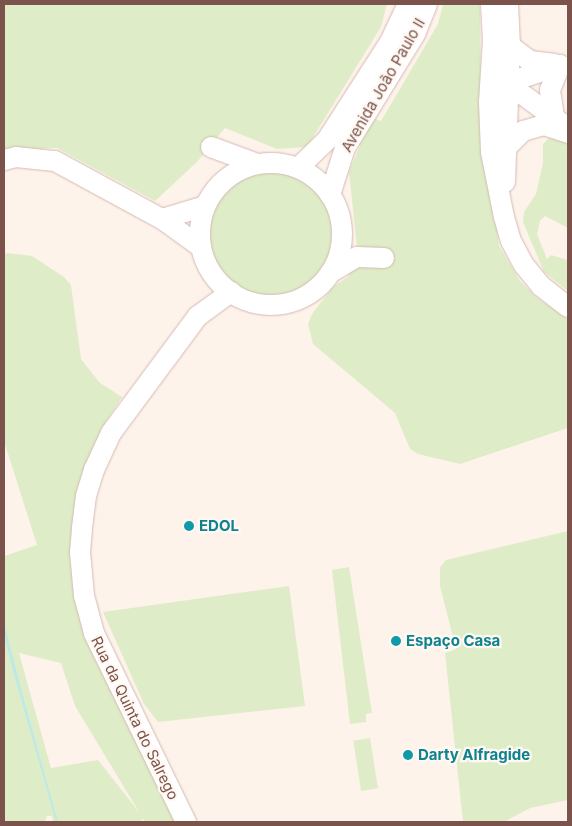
<!DOCTYPE html>
<meta charset="utf-8">
<style>
body{margin:0}
#map{position:relative;width:572px;height:826px;overflow:hidden;background:#fef3eb;font-family:Inter,sans-serif}
div>[style]{position:absolute}
.green>*{inset:0;background:#deedc7;transform-origin:0 0}
.round{border-radius:50%}
.water>*{inset:0;background:#bde9e7}
.roads{filter:drop-shadow(0 0 1px #d4bab2) drop-shadow(0 0 1px #d4bab2)}
.minor>*{height:20px;margin:-10px;padding:0 10px;transform-origin:10px;border-radius:10px;background:#fff}
.minor>.ring{margin:-10px;padding:0;box-sizing:content-box;background:none;border:20px solid #fff;border-radius:50%}
.dots>*{width:14px;height:14px;translate:-50% -50%;box-sizing:border-box;border:2px solid #fff8f3;border-radius:50%}
span{translate:-50% -50%;white-space:nowrap;text-align:center;line-height:1.15;-webkit-text-stroke:4.5px #fff8f3;paint-order:stroke}
.street-label{font-size:15px;color:#7b534b}
.culture-label{font-size:15px;color:#0d838f;font-weight:700}
.left{translate:0 -50%;text-align:left}
.frame{position:absolute;inset:0;border:5px solid #7b534b;pointer-events:none}
</style>
<div id="map">
<div class="green">
<i style="clip-path:polygon(4px 4px,387px 4px,381px 27px,307px 147px,277px 149px,225px 128px,197px 162px,155px 201px,57px 148px,4px 150px)"></i>
<i style="clip-path:polygon(443px 4px,480px 4px,481px 106px,499px 246px,520px 281px,536px 297px,568px 319px,568px 428px,460px 464px,418px 454px,410px 449px,395px 413px,313px 344px,308px 324px,312px 314px,333px 287px,348px 277px,357px 247px,349px 172px,360px 146px,356px 144px,373px 118px,381px 121px,438px 24px)"></i>
<i style="clip-path:polygon(551px 136px,568px 144px,568px 228px,545px 216px,540px 221px,537px 234px,547px 259px,551px 255px,568px 260px,568px 291px,544px 272px,523px 222px,524px 212px,536px 194px,543px 163px,543px 144px)"></i>
<i class="round" style="left:207px;top:169px;width:128px;height:128px"></i>
<i style="clip-path:polygon(evenodd,8px 253px,32px 256px,64px 277px,71px 285px,81px 359px,100px 383px,122px 397px,105px 423px,76px 505px,71px 565px,75px 598px,177px 822px,146px 822px,143px 819px,139px 822px,53px 822px,52px 816px,47px 816px,45px 822px,4px 822px,4px 556px,37px 545px,4px 441px,4px 254px,8px 253px,19px 653px,61px 663px,75px 706px,139px 812px,98px 760px,51px 768px,19px 653px)"></i>
<i style="clip-path:polygon(568px 531px,568px 800px,530px 808px,504px 822px,463px 822px,445px 653px,456px 649px,440px 586px,440px 567px,446px 560px)"></i>
<i style="clip-path:polygon(349px 567px,372px 713px,366px 714px,366px 722px,350px 724px,332px 570px)"></i>
<i style="clip-path:polygon(289px 586px,305px 706px,158px 722px,144px 704px,103px 612px)"></i>
<i style="left:370px;top:738px;width:51px;height:17px;rotate:81deg"></i>
</div>
<div class="water">
<i style="clip-path:polygon(4px 623px,24px 700px,58px 822px,56px 822px,13px 671px,6px 643px)"></i>
</div>
<div class="roads">
<div class="minor">
<i style="left:491px;top:4px;width:35px;rotate:87deg"></i>
<i style="left:493px;top:39px;width:63px;rotate:93.6deg"></i>
<i style="left:489px;top:102px;width:50px;rotate:87.7deg"></i>
<i style="left:491px;top:152px;width:66px;rotate:78.7deg"></i>
<i style="left:504px;top:217px;width:25px;rotate:74deg"></i>
<i style="left:511px;top:241px;width:27px;rotate:62deg"></i>
<i style="left:524px;top:265px;width:27px;rotate:51deg"></i>
<i style="left:541px;top:286px;width:34px;rotate:38deg"></i>
<i style="left:510px;top:46px;width:25px;rotate:37deg"></i>
<i style="left:530px;top:61px;width:25px;rotate:7deg"></i>
<i style="left:502px;top:75px;width:9px;rotate:58deg"></i>
<i style="left:507px;top:83px;width:76px;rotate:36.4deg"></i>
<i style="left:501px;top:90px;width:9px;rotate:-49deg"></i>
<i style="left:507px;top:83px;width:56px;rotate:-18.8deg"></i>
<i style="left:554px;top:116px;width:26px;rotate:-99deg"></i>
<i style="left:550px;top:90px;width:27px;rotate:-68deg"></i>
<i style="left:211px;top:147px;width:49px;rotate:20.3deg"></i>
<i style="left:507px;top:147px;width:23px;rotate:-45deg"></i>
<i style="left:523px;top:131px;width:22px;rotate:-16deg"></i>
<i style="left:544px;top:125px;width:25px;rotate:18deg"></i>
<i style="left:4px;top:160px;width:12px;rotate:-14deg"></i>
<i style="left:16px;top:157px;width:39px;rotate:6deg"></i>
<i style="left:55px;top:161px;width:122px;rotate:28.5deg"></i>
<i style="left:162px;top:219px;width:48px;rotate:35.7deg"></i>
<i class="ring" style="left:200px;top:163px;width:122px;height:122px"></i>
<i style="left:298px;top:168px;width:40px;rotate:-44deg"></i>
<i style="left:327px;top:140px;width:117px;rotate:-57.3deg"></i>
<i style="left:390px;top:42px;width:42px;rotate:-64.7deg"></i>
<i style="left:505px;top:182px;width:136px;rotate:-87.9deg"></i>
<i style="left:510px;top:46px;width:42px;rotate:-92.7deg"></i>
<i style="left:330px;top:195px;width:49px;rotate:-72.3deg"></i>
<i style="left:345px;top:148px;width:134px;rotate:-58.4deg"></i>
<i style="left:415px;top:34px;width:32px;rotate:-68deg"></i>
<i style="left:162px;top:219px;width:45px;rotate:-16.8deg"></i>
<i style="left:330px;top:273px;width:31px;rotate:-31deg"></i>
<i style="left:357px;top:257px;width:27px;rotate:2deg"></i>
<i style="left:186px;top:822px;width:210px;rotate:-116deg"></i>
<i style="left:94px;top:633px;width:38px;rotate:-105deg"></i>
<i style="left:84px;top:596px;width:44px;rotate:-95.2deg"></i>
<i style="left:80px;top:552px;width:24px;rotate:-85deg"></i>
<i style="left:82px;top:528px;width:32px;rotate:-83deg"></i>
<i style="left:86px;top:496px;width:27px;rotate:-73deg"></i>
<i style="left:94px;top:470px;width:41px;rotate:-65.3deg"></i>
<i style="left:111px;top:433px;width:146px;rotate:-53.4deg"></i>
<i style="left:198px;top:316px;width:41px;rotate:-36deg"></i>
</div>
</div>
<div class="dots">
<i style="left:189px;top:526px;background:#0f9aa8"></i>
<i style="left:396px;top:641px;background:#0f9aa8"></i>
<i style="left:408px;top:755px;background:#0f9aa8"></i>
</div>
<div class="street-label">
<span style="left:383px;top:85px;rotate:-60deg">Avenida João Paulo II</span>
<span style="left:135px;top:718px;rotate:64deg">Rua da Quinta do Salrego</span>
</div>
<div class="culture-label">
<span class="left" style="left:199px;top:526px">EDOL</span>
<span class="left" style="left:406px;top:641px">Espaço Casa</span>
<span class="left" style="left:418px;top:755px">Darty Alfragide</span>
</div>
<div class="frame"></div>
</div>
